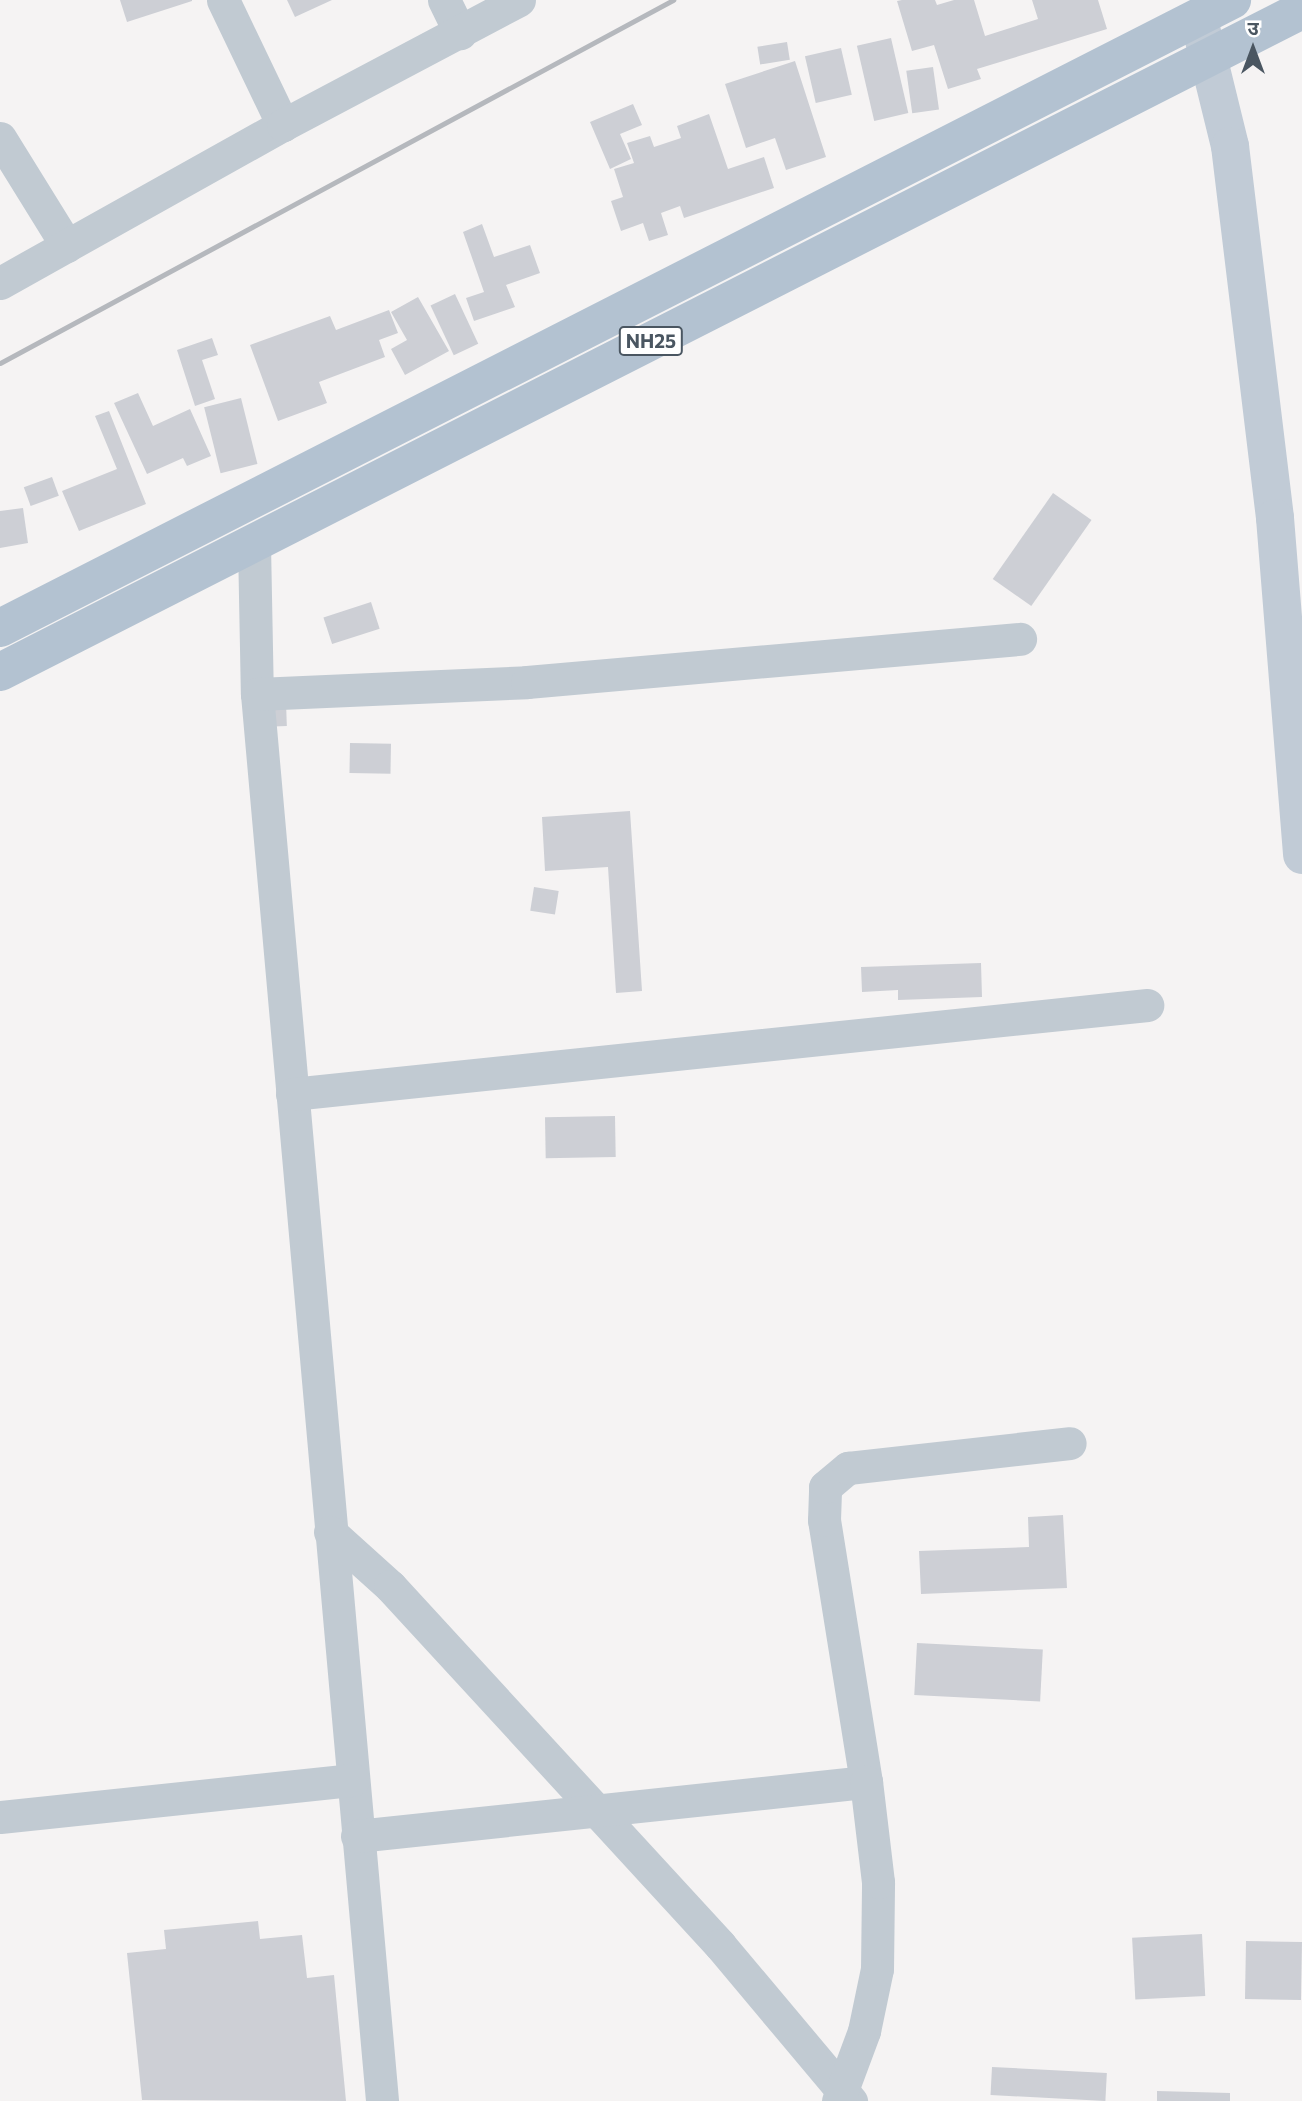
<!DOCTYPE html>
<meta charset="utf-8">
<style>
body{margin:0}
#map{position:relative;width:1302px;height:2101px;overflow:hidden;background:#f5f3f3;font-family:Commissioner,"Noto Sans Devanagari",sans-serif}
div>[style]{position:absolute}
.building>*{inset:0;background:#cdcfd5;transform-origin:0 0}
.street>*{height:33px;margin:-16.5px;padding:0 16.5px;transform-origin:16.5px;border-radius:16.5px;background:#c1cad2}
.secondary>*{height:38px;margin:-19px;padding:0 19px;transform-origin:19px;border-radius:19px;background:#c1cbd6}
.primary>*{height:38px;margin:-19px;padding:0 19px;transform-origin:19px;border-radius:19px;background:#b3c2d1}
.rail>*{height:5px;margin:-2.5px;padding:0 2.5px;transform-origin:2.5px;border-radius:2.5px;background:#b5b8bd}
span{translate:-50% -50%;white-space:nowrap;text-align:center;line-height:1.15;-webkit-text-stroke:6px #fff;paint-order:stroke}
.shield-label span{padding:2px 5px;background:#fff;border:2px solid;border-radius:5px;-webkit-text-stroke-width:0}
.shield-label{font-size:19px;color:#4a5661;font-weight:700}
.north{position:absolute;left:1218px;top:14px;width:70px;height:70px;-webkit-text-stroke:5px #fff;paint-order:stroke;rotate:0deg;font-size:19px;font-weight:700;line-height:28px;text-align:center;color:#4a5661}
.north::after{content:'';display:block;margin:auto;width:24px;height:32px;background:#4a5661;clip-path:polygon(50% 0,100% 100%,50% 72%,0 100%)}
</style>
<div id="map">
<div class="building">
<i style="clip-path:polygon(120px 0,192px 0,192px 1px,127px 22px)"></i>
<i style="clip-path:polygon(287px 0,332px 0,295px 17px)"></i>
<i style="clip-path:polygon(902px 0,935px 0,937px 5px,954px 0,974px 0,985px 36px,1038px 19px,1032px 0,1098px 0,1107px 29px,977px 69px,981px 79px,948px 89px,934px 45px,912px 51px,897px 1px)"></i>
<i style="left:891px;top:38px;width:77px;height:35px;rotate:77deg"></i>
<i style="left:787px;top:42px;width:18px;height:30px;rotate:81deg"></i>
<i style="left:841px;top:48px;width:48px;height:37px;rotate:77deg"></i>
<i style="clip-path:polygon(795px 61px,826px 157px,786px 170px,775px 138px,746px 148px,725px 84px)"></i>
<i style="left:933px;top:67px;width:43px;height:27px;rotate:82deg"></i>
<i style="clip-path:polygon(633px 104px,642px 125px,620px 134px,631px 159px,610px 169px,590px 122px)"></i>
<i style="clip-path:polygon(709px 114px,728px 169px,764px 157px,774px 188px,684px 218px,680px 206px,661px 213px,668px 235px,649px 241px,643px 223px,621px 231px,611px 201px,623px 197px,614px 169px,634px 163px,627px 143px,650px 136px,654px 147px,681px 138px,677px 126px)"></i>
<i style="clip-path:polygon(482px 224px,494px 257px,530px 245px,540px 273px,506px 285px,515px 307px,474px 321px,466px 298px,484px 292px,463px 232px)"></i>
<i style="left:455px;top:294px;width:55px;height:27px;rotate:65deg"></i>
<i style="clip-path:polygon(418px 297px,449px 351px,405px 375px,391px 349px,407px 340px,391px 312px)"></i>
<i style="clip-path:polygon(389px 310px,398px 333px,379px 340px,385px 357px,319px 382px,327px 403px,278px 421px,250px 345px,330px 316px,336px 330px)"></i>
<i style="clip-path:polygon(212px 338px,218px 355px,202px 360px,215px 399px,195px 406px,177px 350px)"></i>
<i style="clip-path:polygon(138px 393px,153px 426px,190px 409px,211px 456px,187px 466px,183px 458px,147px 474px,114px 403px)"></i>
<i style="left:241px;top:398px;width:68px;height:38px;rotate:76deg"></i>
<i style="clip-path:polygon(109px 411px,146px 504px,79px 531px,62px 491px,117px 469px,95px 416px)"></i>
<i style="left:52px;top:477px;width:20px;height:30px;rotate:70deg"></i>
<i style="left:1053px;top:493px;width:47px;height:105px;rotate:35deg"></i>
<i style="clip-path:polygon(23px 508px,28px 543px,0 548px,0 511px)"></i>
<i style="left:371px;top:602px;width:28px;height:50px;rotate:72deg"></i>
<i style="left:286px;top:702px;width:24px;height:27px;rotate:88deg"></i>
<i style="left:350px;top:743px;width:41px;height:30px;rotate:1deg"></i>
<i style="clip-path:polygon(630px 811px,642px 991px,616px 993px,608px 867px,545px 871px,542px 817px)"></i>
<i style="left:534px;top:887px;width:25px;height:24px;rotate:9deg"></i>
<i style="clip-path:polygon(981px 963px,982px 997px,898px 1000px,898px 990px,862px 992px,861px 967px)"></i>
<i style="left:615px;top:1116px;width:41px;height:70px;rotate:89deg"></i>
<i style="clip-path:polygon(1063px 1515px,1067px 1588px,921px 1594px,919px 1551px,1029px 1547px,1028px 1517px)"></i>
<i style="left:917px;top:1643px;width:126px;height:52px;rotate:3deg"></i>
<i style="clip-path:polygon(258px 1921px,260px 1939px,302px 1935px,307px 1978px,334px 1975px,346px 2101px,142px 2100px,127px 1953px,166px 1949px,164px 1930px)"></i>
<i style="left:1202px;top:1934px;width:62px;height:70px;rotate:87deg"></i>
<i style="left:1246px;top:1941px;width:56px;height:58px;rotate:1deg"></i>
<i style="left:992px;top:2067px;width:115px;height:28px;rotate:3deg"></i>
<i style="clip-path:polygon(1157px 2091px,1230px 2093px,1230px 2101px,1157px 2101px)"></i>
</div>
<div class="street">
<i style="left:223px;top:0;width:139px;rotate:64.4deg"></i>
<i style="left:444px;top:0;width:37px;rotate:64deg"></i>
<i style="left:0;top:138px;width:127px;rotate:58.2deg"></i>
<i style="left:0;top:283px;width:324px;rotate:-29.2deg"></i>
<i style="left:283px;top:125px;width:267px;rotate:-27.9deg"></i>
<i style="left:254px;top:544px;width:150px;rotate:88.9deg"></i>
<i style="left:257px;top:694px;width:1413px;rotate:84.92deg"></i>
<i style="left:257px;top:694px;width:270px;rotate:-2.5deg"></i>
<i style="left:527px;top:682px;width:495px;rotate:-5deg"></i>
<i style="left:292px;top:1094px;width:860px;rotate:-5.94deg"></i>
<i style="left:330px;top:1532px;width:81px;rotate:42deg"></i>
<i style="left:390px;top:1586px;width:488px;rotate:47.4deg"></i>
<i style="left:720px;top:1945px;width:204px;rotate:50deg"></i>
<i style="left:0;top:1817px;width:355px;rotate:-6deg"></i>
<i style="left:357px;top:1836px;width:512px;rotate:-6.06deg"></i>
<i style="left:866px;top:1782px;width:265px;rotate:-99.1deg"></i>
<i style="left:824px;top:1520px;width:33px;rotate:-88deg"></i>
<i style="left:825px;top:1487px;width:30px;rotate:-40deg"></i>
<i style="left:848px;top:1468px;width:223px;rotate:-6.4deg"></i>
<i style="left:838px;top:2101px;width:75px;rotate:-69.6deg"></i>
<i style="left:864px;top:2031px;width:63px;rotate:-78.2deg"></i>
<i style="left:877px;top:1969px;width:87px;rotate:-89.3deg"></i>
<i style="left:878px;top:1882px;width:101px;rotate:-96.8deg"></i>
</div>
<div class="secondary">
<i style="left:1201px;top:28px;width:122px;rotate:76.2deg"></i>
<i style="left:1230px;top:146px;width:375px;rotate:83.1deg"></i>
<i style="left:1275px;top:518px;width:338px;rotate:85.4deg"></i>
</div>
<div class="primary">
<i style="left:0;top:628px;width:1383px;rotate:-27.01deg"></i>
<i style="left:0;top:672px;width:1461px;rotate:-26.95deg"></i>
</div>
<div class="rail">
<i style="left:0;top:363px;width:765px;rotate:-28.34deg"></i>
</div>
<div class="shield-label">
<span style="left:651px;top:341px">NH25</span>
</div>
<div class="north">उ</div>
</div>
